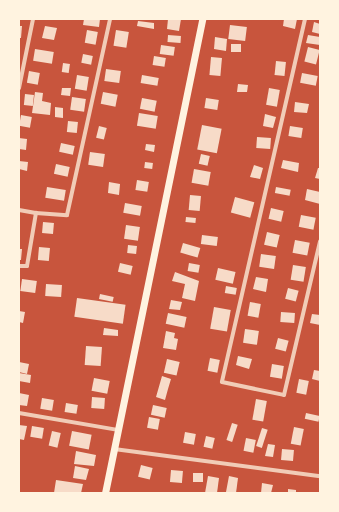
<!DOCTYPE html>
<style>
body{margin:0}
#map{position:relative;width:339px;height:512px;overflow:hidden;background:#c8553d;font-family:"Fira Sans",sans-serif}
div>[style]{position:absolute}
.building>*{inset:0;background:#f7dbc8;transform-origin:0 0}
.minor>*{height:4px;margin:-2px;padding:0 2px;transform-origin:2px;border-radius:2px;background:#f1ccb7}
.secondary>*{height:7px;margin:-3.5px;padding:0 3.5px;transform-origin:3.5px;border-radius:3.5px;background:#fff3e0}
span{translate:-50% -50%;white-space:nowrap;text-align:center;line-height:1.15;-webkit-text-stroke:4px #fff3e0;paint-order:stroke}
.frame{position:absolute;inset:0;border:20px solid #fff3e0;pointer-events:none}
</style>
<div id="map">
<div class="building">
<i style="clip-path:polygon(84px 19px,100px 19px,99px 27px,83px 25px)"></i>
<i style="clip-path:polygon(168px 19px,181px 19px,179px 31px,167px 29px)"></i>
<i style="clip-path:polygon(284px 19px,297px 19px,295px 29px,283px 26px)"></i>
<i style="clip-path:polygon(138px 21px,154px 23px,154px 29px,137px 26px)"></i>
<i style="clip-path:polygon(314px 22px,320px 24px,320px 34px,312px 32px)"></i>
<i style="left:230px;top:25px;width:17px;height:14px;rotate:7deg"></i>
<i style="clip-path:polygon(19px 26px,22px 26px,21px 38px,19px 38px)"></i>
<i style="clip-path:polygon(45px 26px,57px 28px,54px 40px,42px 38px)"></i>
<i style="left:87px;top:30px;width:11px;height:13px;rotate:10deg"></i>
<i style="left:116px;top:30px;width:13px;height:16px;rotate:9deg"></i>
<i style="left:168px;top:35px;width:13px;height:7px;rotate:4deg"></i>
<i style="clip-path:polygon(308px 35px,320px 37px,320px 45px,306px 43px)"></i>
<i style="clip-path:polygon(215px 37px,227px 39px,226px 51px,214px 49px)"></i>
<i style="left:231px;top:44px;width:10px;height:8px"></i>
<i style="left:161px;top:45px;width:14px;height:9px;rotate:8deg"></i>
<i style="left:308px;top:47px;width:12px;height:15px;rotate:14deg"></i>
<i style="left:35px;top:49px;width:19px;height:12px;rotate:9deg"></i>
<i style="left:83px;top:54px;width:10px;height:9px;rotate:11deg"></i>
<i style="left:154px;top:56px;width:12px;height:9px;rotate:9deg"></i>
<i style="left:211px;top:57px;width:11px;height:18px;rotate:5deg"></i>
<i style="left:276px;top:61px;width:10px;height:14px;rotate:6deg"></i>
<i style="left:63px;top:63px;width:7px;height:9px;rotate:8deg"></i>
<i style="left:106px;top:69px;width:15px;height:12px;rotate:8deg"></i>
<i style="left:29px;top:71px;width:11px;height:12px;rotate:10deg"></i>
<i style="left:302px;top:73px;width:16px;height:10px;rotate:11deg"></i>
<i style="left:77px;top:75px;width:12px;height:14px;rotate:9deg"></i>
<i style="left:142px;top:75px;width:17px;height:8px;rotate:10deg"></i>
<i style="clip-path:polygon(238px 84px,248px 85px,247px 92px,237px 92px)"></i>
<i style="clip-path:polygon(62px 88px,71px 88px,70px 96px,61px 95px)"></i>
<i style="left:269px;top:88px;width:11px;height:17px;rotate:10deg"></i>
<i style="clip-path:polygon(35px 92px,43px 93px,42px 101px,51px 103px,50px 115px,32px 113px)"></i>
<i style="left:103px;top:92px;width:15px;height:12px;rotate:11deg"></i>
<i style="left:25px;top:94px;width:9px;height:11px;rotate:6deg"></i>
<i style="left:72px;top:97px;width:14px;height:13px;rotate:8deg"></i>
<i style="left:142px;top:98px;width:15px;height:11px;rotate:11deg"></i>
<i style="left:206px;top:98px;width:13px;height:10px;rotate:9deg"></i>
<i style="clip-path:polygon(295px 102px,309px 104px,307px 113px,294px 112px)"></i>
<i style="clip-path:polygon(55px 107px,63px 108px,63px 118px,55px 117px)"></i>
<i style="left:139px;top:113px;width:19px;height:13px;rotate:9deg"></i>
<i style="clip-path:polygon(265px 114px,276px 117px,273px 128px,263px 126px)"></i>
<i style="left:21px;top:115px;width:11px;height:11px;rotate:10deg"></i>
<i style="left:68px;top:121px;width:10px;height:11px;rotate:6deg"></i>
<i style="left:202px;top:125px;width:20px;height:25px;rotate:11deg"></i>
<i style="left:99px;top:126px;width:8px;height:12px;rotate:14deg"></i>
<i style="left:290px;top:126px;width:13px;height:10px;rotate:9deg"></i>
<i style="left:257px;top:137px;width:14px;height:11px;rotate:4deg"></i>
<i style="clip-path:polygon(19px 138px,27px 139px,26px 150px,19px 149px)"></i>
<i style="left:61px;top:143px;width:14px;height:9px;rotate:12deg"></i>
<i style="clip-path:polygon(146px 144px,155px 145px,154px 152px,145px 150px)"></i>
<i style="left:90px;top:152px;width:15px;height:13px;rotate:8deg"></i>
<i style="left:201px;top:154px;width:9px;height:10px;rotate:13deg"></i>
<i style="clip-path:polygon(283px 160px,299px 163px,298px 172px,281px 168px)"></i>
<i style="clip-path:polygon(19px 161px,28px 162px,27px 171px,19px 169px)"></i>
<i style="left:145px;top:162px;width:8px;height:6px;rotate:7deg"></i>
<i style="left:56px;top:164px;width:14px;height:10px;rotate:12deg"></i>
<i style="clip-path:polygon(254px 165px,263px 168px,260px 179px,250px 177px)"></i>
<i style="clip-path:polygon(318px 168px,320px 168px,320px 179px,315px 178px)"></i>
<i style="left:194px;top:169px;width:17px;height:14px;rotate:10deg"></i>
<i style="left:137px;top:180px;width:12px;height:10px;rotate:9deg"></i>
<i style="clip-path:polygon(109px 182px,120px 184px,119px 195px,108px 193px)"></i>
<i style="left:47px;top:187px;width:19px;height:11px;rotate:9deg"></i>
<i style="left:276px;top:187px;width:15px;height:6px;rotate:11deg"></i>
<i style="clip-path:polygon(307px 189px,320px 192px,320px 204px,305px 200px)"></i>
<i style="left:190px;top:195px;width:11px;height:15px;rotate:5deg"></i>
<i style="left:235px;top:197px;width:20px;height:16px;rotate:15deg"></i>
<i style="left:125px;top:203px;width:17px;height:10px;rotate:10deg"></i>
<i style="left:271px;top:208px;width:13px;height:11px;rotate:13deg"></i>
<i style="left:301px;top:215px;width:15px;height:12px;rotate:11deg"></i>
<i style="left:186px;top:217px;width:10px;height:5px;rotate:6deg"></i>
<i style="left:43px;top:222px;width:11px;height:11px;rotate:5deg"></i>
<i style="left:126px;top:225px;width:14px;height:14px;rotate:8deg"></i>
<i style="left:267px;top:232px;width:13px;height:13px;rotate:13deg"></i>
<i style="left:202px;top:235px;width:16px;height:9px;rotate:7deg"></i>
<i style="left:295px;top:240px;width:15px;height:13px;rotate:11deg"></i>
<i style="left:183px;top:243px;width:18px;height:10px;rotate:16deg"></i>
<i style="left:128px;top:245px;width:9px;height:8px;rotate:6deg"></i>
<i style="left:39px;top:247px;width:11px;height:13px;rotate:5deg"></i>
<i style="clip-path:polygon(19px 249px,22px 249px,21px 260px,19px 260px)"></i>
<i style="left:261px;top:254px;width:15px;height:13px;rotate:8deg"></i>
<i style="left:120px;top:263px;width:13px;height:9px;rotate:13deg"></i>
<i style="left:189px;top:263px;width:11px;height:8px;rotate:10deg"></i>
<i style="left:293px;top:265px;width:13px;height:15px;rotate:9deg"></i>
<i style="left:218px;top:268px;width:18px;height:12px;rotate:13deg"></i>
<i style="clip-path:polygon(175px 272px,199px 281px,195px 301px,182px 298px,185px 284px,172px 281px)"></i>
<i style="clip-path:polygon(256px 277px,268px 279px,266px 292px,253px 289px)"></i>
<i style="left:22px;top:279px;width:15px;height:12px;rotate:8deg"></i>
<i style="left:46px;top:284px;width:16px;height:12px;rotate:4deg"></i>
<i style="left:226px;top:286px;width:11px;height:7px;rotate:10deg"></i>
<i style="left:288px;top:288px;width:11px;height:11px;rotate:15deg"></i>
<i style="left:100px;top:294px;width:14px;height:5px;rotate:12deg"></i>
<i style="left:77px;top:298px;width:49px;height:19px;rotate:8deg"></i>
<i style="clip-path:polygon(171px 300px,182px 302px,180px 310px,169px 309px)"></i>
<i style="left:250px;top:302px;width:11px;height:14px;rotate:10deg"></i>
<i style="left:214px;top:307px;width:17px;height:22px;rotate:10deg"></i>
<i style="clip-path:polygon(19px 311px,25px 312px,23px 323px,19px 322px)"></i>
<i style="left:281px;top:312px;width:14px;height:10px;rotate:4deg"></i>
<i style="left:168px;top:313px;width:19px;height:11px;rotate:12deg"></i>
<i style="clip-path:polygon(312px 314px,320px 315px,320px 325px,310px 323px)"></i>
<i style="clip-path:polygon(104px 328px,118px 330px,118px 336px,103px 335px)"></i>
<i style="left:245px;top:329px;width:14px;height:14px;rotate:8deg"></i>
<i style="clip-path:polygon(166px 331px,175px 333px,174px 338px,178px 339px,176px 350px,163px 348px)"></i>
<i style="left:278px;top:338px;width:11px;height:11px;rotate:15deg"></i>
<i style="left:86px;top:346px;width:16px;height:19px;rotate:4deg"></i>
<i style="clip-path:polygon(238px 356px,252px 359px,249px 369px,236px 365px)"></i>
<i style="left:210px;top:358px;width:10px;height:13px;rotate:11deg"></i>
<i style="left:167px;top:359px;width:13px;height:14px;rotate:13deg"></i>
<i style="clip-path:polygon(19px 362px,29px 364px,27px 374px,19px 372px)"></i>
<i style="left:272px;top:364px;width:12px;height:13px;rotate:9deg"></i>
<i style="clip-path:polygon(314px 370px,320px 371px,320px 381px,312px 379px)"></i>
<i style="clip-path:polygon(19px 373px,31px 375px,30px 383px,19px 381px)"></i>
<i style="clip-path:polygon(162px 376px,171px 379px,168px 389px,160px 387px,168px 389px,165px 400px,156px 397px)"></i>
<i style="left:94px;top:378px;width:16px;height:13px;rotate:11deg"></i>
<i style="left:299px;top:379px;width:10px;height:14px;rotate:11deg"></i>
<i style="clip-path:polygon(19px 393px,29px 395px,27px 406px,19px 405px)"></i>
<i style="left:92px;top:397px;width:13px;height:11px;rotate:4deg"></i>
<i style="left:42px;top:398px;width:12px;height:11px;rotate:9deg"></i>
<i style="left:256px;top:399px;width:11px;height:21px;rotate:10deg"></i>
<i style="left:66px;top:403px;width:12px;height:9px;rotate:9deg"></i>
<i style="left:153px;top:405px;width:14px;height:10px;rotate:12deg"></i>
<i style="left:306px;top:413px;width:14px;height:6px;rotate:12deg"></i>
<i style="left:149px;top:417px;width:11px;height:11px;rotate:10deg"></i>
<i style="left:232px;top:423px;width:6px;height:18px;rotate:18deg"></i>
<i style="clip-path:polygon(19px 425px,27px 426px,24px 440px,19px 439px)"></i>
<i style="left:32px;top:426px;width:12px;height:11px;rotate:9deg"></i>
<i style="left:294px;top:427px;width:10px;height:17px;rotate:11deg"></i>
<i style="left:262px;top:428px;width:6px;height:19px;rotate:18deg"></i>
<i style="left:52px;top:431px;width:9px;height:15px;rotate:13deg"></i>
<i style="left:72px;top:431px;width:20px;height:15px;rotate:11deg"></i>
<i style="left:185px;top:432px;width:11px;height:11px;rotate:10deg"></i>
<i style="left:206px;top:436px;width:9px;height:11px;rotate:13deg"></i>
<i style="left:246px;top:438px;width:10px;height:13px;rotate:11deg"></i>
<i style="clip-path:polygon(268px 444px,275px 445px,273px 457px,265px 456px)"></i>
<i style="left:282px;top:449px;width:12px;height:11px;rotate:5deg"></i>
<i style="clip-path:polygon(76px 451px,96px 455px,94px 466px,74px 464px)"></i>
<i style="left:141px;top:465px;width:12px;height:12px;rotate:14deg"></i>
<i style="clip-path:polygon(75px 466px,89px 469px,86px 480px,73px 478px)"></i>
<i style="left:171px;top:470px;width:12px;height:12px;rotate:5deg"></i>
<i style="left:193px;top:473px;width:10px;height:9px"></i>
<i style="clip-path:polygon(208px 476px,219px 478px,217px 493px,205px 493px)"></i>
<i style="clip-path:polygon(229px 476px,238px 478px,236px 493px,226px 492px)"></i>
<i style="clip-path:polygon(56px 480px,83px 484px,81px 493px,54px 493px)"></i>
<i style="clip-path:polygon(262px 483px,273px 485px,271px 493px,261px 493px)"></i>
<i style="clip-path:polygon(288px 489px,296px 490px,296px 493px,288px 493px)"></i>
</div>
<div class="minor">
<i style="left:305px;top:19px;width:372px;rotate:102.9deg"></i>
<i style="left:222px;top:382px;width:63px;rotate:11.8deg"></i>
<i style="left:284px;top:395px;width:158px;rotate:-76.8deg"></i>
<i style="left:19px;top:88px;width:70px;rotate:-78.5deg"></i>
<i style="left:19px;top:210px;width:17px;rotate:10deg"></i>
<i style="left:19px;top:266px;width:8px"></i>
<i style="left:27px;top:266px;width:54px;rotate:-80.4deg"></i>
<i style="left:36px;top:213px;width:31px;rotate:4deg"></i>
<i style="left:67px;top:215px;width:201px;rotate:-77.6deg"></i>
<i style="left:19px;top:413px;width:100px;rotate:9.7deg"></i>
<i style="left:114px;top:449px;width:208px;rotate:7.5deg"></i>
</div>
<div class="secondary">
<i style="left:105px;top:493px;width:484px;rotate:-78.4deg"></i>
</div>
<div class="frame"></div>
</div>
